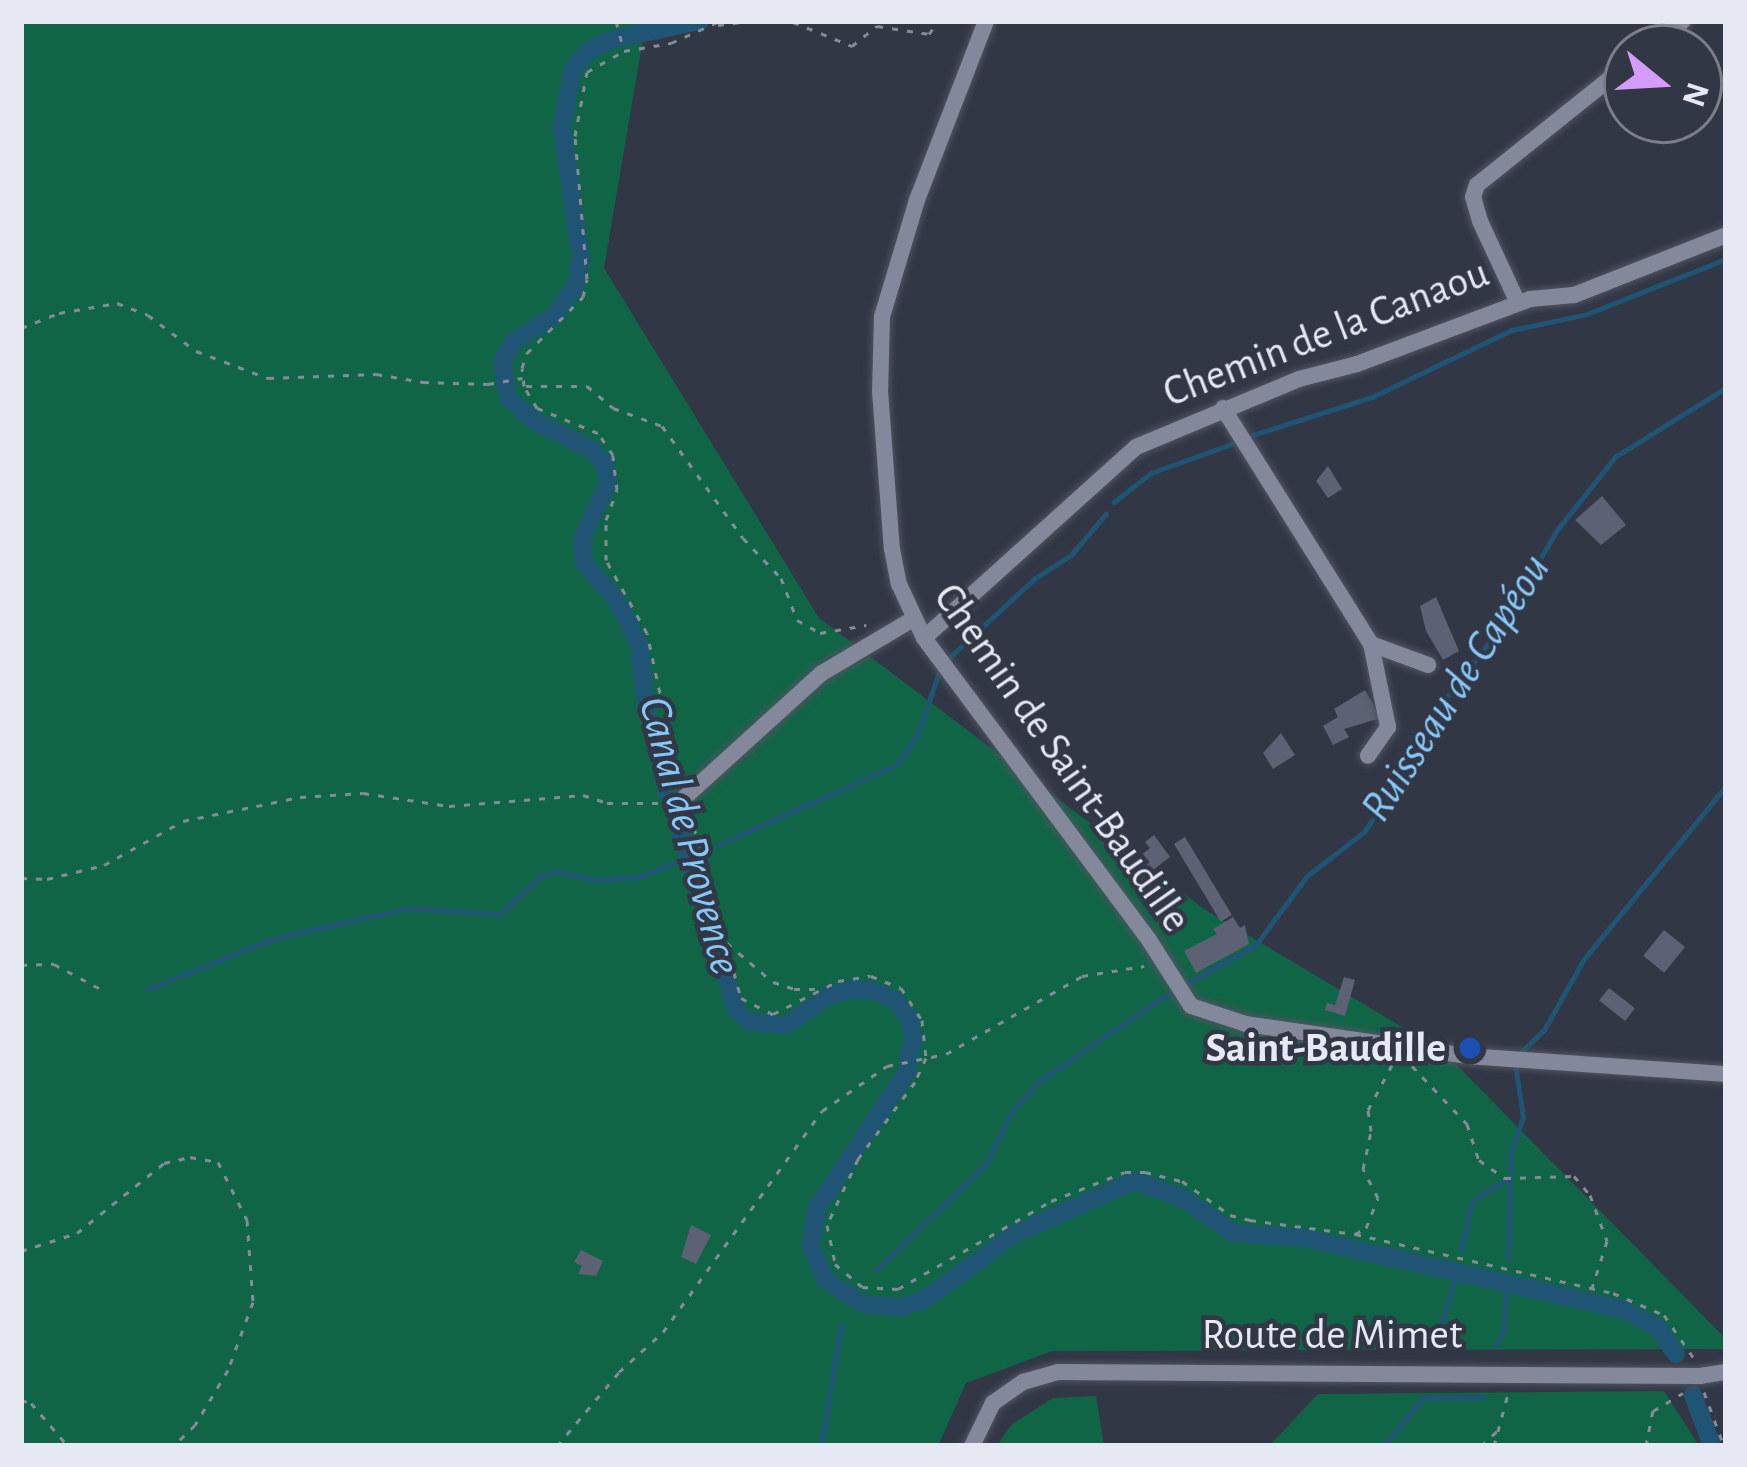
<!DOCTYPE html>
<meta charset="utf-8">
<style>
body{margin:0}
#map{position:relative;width:1747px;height:1467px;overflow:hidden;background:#323746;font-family:"Alegreya Sans",sans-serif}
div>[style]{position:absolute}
.green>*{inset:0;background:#116547}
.stream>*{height:4.5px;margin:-2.25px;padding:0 2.25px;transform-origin:2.25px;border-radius:2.25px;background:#205475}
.canal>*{height:18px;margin:-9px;padding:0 9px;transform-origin:9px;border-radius:9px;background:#205475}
.building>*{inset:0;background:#5c6173;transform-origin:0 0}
.path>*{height:3px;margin-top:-1.5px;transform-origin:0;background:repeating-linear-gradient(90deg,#878b98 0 6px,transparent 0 15px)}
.roads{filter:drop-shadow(0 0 3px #4f5360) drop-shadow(0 0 3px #4f5360)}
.minor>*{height:16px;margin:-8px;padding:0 8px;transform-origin:8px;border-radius:8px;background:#83899b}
.dots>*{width:33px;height:33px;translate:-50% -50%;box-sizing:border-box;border:6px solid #323746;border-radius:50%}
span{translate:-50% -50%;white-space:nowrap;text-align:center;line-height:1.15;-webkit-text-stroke:9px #323746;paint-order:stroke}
.street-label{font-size:42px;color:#e6e9f3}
.poi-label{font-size:42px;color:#e6e9f3;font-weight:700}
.right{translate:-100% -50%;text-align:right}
.water-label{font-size:45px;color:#85c7f7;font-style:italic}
.frame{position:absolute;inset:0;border:24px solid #e6e9f3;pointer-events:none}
.north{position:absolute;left:1603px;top:24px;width:120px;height:120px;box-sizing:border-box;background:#323746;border:3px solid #7a7e8b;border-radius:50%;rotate:108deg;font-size:33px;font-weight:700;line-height:48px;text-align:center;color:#e6e9f3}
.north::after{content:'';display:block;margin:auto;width:42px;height:54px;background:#d49cfc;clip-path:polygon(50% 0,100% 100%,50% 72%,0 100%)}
</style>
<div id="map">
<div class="green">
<i style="clip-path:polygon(21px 21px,646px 21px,604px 268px,819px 618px,1204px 909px,1444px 1052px,1726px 1339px,1726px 1349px,1052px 1351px,966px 1383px,938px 1446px,21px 1446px)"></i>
<i style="clip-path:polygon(1664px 1391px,1699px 1446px,1269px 1446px,1318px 1394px)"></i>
<i style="clip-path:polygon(1096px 1396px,1104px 1446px,997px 1446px,1011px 1425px,1053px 1398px)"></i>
</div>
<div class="stream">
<i style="left:1253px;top:435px;width:125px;rotate:-17.7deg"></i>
<i style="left:1372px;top:397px;width:155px;rotate:-25.6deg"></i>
<i style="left:1512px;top:330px;width:77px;rotate:-12deg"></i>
<i style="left:1587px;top:314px;width:149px;rotate:-21.6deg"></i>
<i style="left:1114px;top:502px;width:47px;rotate:-38.1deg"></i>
<i style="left:1151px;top:473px;width:91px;rotate:-19.8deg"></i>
<i style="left:949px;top:658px;width:116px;rotate:-42.9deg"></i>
<i style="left:1034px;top:579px;width:44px;rotate:-33deg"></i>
<i style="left:1071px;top:555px;width:54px;rotate:-49.5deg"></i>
<i style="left:718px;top:845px;width:195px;rotate:-24.2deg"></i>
<i style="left:896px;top:765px;width:36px;rotate:-54deg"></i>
<i style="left:917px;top:736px;width:68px;rotate:-71deg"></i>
<i style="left:1184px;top:985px;width:81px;rotate:-28.8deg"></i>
<i style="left:1255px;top:946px;width:87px;rotate:-53.4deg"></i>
<i style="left:1307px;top:876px;width:72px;rotate:-37.7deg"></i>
<i style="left:1364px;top:832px;width:46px;rotate:-55.6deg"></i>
<i style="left:1390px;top:794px;width:33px;rotate:-79deg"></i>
<i style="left:1396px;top:762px;width:162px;rotate:-52deg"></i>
<i style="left:1496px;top:634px;width:121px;rotate:-59.6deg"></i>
<i style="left:1557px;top:530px;width:93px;rotate:-51.5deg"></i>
<i style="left:1615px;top:457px;width:131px;rotate:-31.9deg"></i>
<i style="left:146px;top:990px;width:136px;rotate:-22deg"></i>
<i style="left:272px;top:939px;width:140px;rotate:-12.8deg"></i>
<i style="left:409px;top:908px;width:91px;rotate:3.8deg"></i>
<i style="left:500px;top:914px;width:56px;rotate:-42.8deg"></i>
<i style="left:541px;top:876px;width:17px;rotate:-17deg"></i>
<i style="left:557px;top:871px;width:40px;rotate:13deg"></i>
<i style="left:596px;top:880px;width:42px;rotate:-4.1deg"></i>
<i style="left:638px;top:877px;width:42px;rotate:-21deg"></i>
<i style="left:1518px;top:1055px;width:36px;rotate:-44deg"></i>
<i style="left:1544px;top:1030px;width:81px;rotate:-60.6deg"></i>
<i style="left:1584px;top:959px;width:224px;rotate:-50.6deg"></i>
<i style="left:1461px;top:1251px;width:51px;rotate:-77.6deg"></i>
<i style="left:1472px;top:1201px;width:45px;rotate:-32.3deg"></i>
<i style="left:1508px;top:1260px;width:108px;rotate:-88.4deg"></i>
<i style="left:1511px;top:1152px;width:36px;rotate:-71deg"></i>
<i style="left:1523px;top:1118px;width:49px;rotate:-98.3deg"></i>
<i style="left:876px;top:1270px;width:153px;rotate:-43.9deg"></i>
<i style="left:986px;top:1164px;width:59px;rotate:-63.9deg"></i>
<i style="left:1012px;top:1111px;width:39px;rotate:-48deg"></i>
<i style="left:1038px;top:1082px;width:158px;rotate:-34.2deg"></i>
<i style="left:1425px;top:1344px;width:27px;rotate:-51deg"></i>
<i style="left:1442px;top:1323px;width:59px;rotate:-74.3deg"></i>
<i style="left:1496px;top:1345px;width:15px;rotate:-62deg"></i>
<i style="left:1503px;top:1332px;width:55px;rotate:-85.8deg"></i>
<i style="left:821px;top:1446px;width:122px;rotate:-80.5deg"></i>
<i style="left:1384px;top:1446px;width:62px;rotate:-50.9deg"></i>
<i style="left:1423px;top:1398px;width:60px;rotate:-1deg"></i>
</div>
<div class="canal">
<i style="left:700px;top:21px;width:92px;rotate:168.1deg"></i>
<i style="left:610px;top:40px;width:21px;rotate:155deg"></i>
<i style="left:591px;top:49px;width:26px;rotate:133deg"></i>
<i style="left:573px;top:68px;width:60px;rotate:100.6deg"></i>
<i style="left:562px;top:127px;width:134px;rotate:81.9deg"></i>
<i style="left:581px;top:260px;width:25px;rotate:101deg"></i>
<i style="left:576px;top:285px;width:38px;rotate:125deg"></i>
<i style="left:554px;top:316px;width:47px;rotate:148deg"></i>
<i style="left:514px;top:341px;width:23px;rotate:121deg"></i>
<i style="left:502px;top:361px;width:39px;rotate:80deg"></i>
<i style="left:509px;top:399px;width:33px;rotate:41deg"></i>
<i style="left:534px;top:421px;width:66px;rotate:26.2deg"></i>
<i style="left:593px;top:450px;width:19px;rotate:51deg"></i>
<i style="left:605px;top:465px;width:17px;rotate:80deg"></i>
<i style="left:608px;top:482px;width:63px;rotate:114.5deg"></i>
<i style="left:582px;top:539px;width:24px;rotate:85deg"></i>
<i style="left:584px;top:563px;width:47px;rotate:48.5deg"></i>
<i style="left:615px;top:598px;width:52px;rotate:62.4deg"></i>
<i style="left:639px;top:644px;width:63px;rotate:83.7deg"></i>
<i style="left:646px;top:707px;width:82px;rotate:76deg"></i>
<i style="left:666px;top:787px;width:235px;rotate:72.4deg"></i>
<i style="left:737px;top:1011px;width:17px;rotate:40deg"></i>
<i style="left:750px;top:1022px;width:37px;rotate:5deg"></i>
<i style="left:787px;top:1025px;width:50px;rotate:-35.3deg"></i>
<i style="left:828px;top:996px;width:26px;rotate:-16deg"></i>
<i style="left:853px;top:989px;width:22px;rotate:5deg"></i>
<i style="left:875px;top:991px;width:23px;rotate:25deg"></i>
<i style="left:896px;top:1001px;width:21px;rotate:53deg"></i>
<i style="left:909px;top:1018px;width:20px;rotate:79deg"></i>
<i style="left:913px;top:1038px;width:36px;rotate:101deg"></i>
<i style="left:906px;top:1073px;width:162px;rotate:123.4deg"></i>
<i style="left:817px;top:1208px;width:39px;rotate:99deg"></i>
<i style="left:811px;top:1247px;width:36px;rotate:66deg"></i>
<i style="left:826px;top:1280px;width:44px;rotate:33deg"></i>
<i style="left:863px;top:1304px;width:40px;rotate:4.3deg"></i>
<i style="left:903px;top:1307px;width:23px;rotate:-20deg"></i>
<i style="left:925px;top:1299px;width:113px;rotate:-35.7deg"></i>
<i style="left:1017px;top:1233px;width:128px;rotate:-24deg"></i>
<i style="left:1134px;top:1181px;width:52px;rotate:19.1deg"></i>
<i style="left:1183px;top:1198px;width:61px;rotate:35deg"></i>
<i style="left:1233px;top:1233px;width:71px;rotate:4deg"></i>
<i style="left:1304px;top:1238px;width:325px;rotate:12.6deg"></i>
<i style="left:1621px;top:1309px;width:40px;rotate:26.6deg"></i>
<i style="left:1657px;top:1327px;width:33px;rotate:55deg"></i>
<i style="left:1693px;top:1395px;width:54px;rotate:69.6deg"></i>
</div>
<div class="building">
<i style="clip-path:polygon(1328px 466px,1342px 489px,1328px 498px,1316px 481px)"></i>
<i style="clip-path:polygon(1602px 496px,1626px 525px,1601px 545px,1575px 520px)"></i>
<i style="clip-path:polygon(1436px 597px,1459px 651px,1443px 660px,1426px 631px,1420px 606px)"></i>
<i style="clip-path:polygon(1365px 690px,1381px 718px,1344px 729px,1349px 737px,1333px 745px,1323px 726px,1338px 717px,1334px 709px)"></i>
<i style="clip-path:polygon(1281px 733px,1295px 755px,1273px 769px,1263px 753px)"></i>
<i style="clip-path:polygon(1154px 835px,1170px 857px,1141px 879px,1130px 864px,1150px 848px,1145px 842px)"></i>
<i style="left:1185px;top:837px;width:91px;height:13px;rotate:59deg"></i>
<i style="clip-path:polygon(1233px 917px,1240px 928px,1245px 925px,1249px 944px,1196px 973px,1184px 951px,1217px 934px,1213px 929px)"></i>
<i style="left:1664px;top:930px;width:27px;height:33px;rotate:39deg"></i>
<i style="clip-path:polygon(1344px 977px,1355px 980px,1345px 1016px,1325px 1010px,1327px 1003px,1335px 1005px)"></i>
<i style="left:1609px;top:988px;width:33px;height:16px;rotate:38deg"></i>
<i style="clip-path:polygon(691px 1225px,711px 1235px,696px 1264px,681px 1257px)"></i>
<i style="clip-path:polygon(581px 1250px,603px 1261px,596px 1276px,578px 1274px,582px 1266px,574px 1262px)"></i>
</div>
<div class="path">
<i style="left:616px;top:21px;width:28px;rotate:75deg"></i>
<i style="left:775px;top:21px;width:18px;rotate:3deg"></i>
<i style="left:793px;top:22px;width:64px;rotate:22.1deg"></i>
<i style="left:852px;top:46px;width:32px;rotate:-39deg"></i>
<i style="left:877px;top:26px;width:53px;rotate:8.7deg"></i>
<i style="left:929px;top:34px;width:16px;rotate:-55deg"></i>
<i style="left:718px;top:25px;width:32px;rotate:-7deg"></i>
<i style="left:21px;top:328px;width:41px;rotate:-21.5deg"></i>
<i style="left:59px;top:313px;width:59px;rotate:-9.8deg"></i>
<i style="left:117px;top:303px;width:33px;rotate:21deg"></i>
<i style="left:148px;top:315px;width:60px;rotate:36.9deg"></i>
<i style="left:196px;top:351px;width:77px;rotate:20.6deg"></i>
<i style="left:268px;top:378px;width:108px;rotate:-2.1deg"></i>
<i style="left:376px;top:374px;width:48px;rotate:9.7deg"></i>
<i style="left:423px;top:382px;width:65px;rotate:1.8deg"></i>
<i style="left:488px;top:384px;width:35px;rotate:-10deg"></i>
<i style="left:526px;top:386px;width:61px"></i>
<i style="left:587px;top:386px;width:34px;rotate:40deg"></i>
<i style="left:613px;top:408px;width:52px;rotate:20.2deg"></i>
<i style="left:662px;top:426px;width:138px;rotate:54.1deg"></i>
<i style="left:743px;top:538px;width:55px;rotate:46.5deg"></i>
<i style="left:781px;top:578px;width:45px;rotate:69.1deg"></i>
<i style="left:797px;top:620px;width:26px;rotate:29deg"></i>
<i style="left:820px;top:633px;width:47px;rotate:-9.9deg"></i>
<i style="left:679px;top:781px;width:151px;rotate:-102.2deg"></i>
<i style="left:647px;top:633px;width:84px;rotate:-119.3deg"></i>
<i style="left:606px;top:560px;width:40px;rotate:-90deg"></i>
<i style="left:606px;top:520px;width:32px;rotate:-70deg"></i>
<i style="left:617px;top:490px;width:35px;rotate:-97deg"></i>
<i style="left:613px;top:455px;width:27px;rotate:-124deg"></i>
<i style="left:598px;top:433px;width:66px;rotate:-157.7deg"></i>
<i style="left:537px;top:408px;width:26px;rotate:-121deg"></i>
<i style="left:524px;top:386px;width:18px;rotate:-96deg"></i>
<i style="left:522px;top:368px;width:16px;rotate:-72deg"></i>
<i style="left:527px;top:353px;width:79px;rotate:-45deg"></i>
<i style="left:583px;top:297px;width:18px;rotate:-77deg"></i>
<i style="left:587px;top:279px;width:144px;rotate:-94.8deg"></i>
<i style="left:575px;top:136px;width:65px;rotate:-79.4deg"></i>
<i style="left:587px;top:72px;width:43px;rotate:-29.6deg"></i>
<i style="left:624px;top:51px;width:48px;rotate:-9.7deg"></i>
<i style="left:671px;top:43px;width:54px;rotate:-24.2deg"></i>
<i style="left:690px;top:813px;width:192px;rotate:74.6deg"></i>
<i style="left:741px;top:998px;width:36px;rotate:27deg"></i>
<i style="left:773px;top:1014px;width:73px;rotate:-26.9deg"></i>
<i style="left:838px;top:981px;width:33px;rotate:-9deg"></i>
<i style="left:871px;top:976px;width:32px;rotate:22deg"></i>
<i style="left:901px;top:988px;width:38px;rotate:57deg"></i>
<i style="left:922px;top:1020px;width:38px;rotate:84deg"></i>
<i style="left:926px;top:1058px;width:26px;rotate:115deg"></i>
<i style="left:915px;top:1082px;width:96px;rotate:126.5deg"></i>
<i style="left:858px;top:1159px;width:73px;rotate:115.2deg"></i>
<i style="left:827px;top:1225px;width:40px;rotate:78deg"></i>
<i style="left:835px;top:1264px;width:35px;rotate:40deg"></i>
<i style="left:862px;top:1287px;width:36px;rotate:3deg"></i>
<i style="left:898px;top:1289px;width:177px;rotate:-29.9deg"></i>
<i style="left:1051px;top:1201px;width:79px;rotate:-21.4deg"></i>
<i style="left:1125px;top:1172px;width:20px"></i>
<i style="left:1145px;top:1172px;width:38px;rotate:14deg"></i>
<i style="left:1182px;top:1181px;width:59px;rotate:35.3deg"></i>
<i style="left:1230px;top:1215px;width:21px;rotate:14deg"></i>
<i style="left:1250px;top:1220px;width:106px;rotate:7.6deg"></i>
<i style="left:1355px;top:1234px;width:265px;rotate:12.9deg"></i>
<i style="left:1613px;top:1293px;width:56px;rotate:23.3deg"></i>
<i style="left:1664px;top:1315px;width:55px;rotate:55.4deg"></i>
<i style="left:21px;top:878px;width:26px;rotate:2deg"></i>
<i style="left:47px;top:879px;width:59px;rotate:-13.8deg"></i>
<i style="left:104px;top:865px;width:90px;rotate:-29.1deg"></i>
<i style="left:183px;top:821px;width:119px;rotate:-11.6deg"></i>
<i style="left:300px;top:797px;width:63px;rotate:-3.6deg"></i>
<i style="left:363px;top:793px;width:87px;rotate:8.6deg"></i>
<i style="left:449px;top:806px;width:134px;rotate:-4.7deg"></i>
<i style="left:583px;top:795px;width:25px;rotate:18deg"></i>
<i style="left:607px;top:803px;width:59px"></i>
<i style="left:727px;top:943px;width:60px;rotate:40.3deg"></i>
<i style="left:773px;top:982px;width:22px;rotate:18deg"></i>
<i style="left:794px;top:989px;width:22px"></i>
<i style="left:21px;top:965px;width:33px;rotate:-2deg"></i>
<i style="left:54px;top:964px;width:59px;rotate:28.3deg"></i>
<i style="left:1412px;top:1066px;width:80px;rotate:46.5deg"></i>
<i style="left:1467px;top:1124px;width:38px;rotate:72deg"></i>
<i style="left:1479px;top:1160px;width:32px;rotate:35deg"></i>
<i style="left:1505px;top:1178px;width:69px;rotate:-1.7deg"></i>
<i style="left:1574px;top:1176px;width:25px;rotate:50deg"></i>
<i style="left:1590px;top:1195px;width:49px;rotate:69.7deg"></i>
<i style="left:1607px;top:1241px;width:49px;rotate:107.7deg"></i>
<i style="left:1355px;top:1234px;width:13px;rotate:-29deg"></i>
<i style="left:1366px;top:1228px;width:32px;rotate:-68deg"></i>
<i style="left:1378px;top:1198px;width:33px;rotate:-117deg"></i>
<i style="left:1363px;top:1169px;width:39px;rotate:-78deg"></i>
<i style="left:1371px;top:1131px;width:21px;rotate:-98deg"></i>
<i style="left:1368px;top:1110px;width:55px;rotate:-62deg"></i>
<i style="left:21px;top:1251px;width:59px;rotate:-17.8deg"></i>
<i style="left:77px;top:1233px;width:112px;rotate:-38.8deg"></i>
<i style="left:164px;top:1163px;width:27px;rotate:-13deg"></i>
<i style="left:190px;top:1157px;width:28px;rotate:10deg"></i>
<i style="left:218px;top:1162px;width:65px;rotate:63.4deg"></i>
<i style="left:247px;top:1220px;width:82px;rotate:85.8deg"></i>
<i style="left:253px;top:1302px;width:72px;rotate:110.2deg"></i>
<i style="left:228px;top:1370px;width:64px;rotate:121deg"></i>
<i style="left:195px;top:1425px;width:30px;rotate:136deg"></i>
<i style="left:1704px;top:1392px;width:58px;rotate:69.7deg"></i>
<i style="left:21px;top:1400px;width:10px;rotate:17deg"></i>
<i style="left:31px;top:1403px;width:57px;rotate:49.3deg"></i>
<i style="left:557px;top:1446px;width:97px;rotate:-50deg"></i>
<i style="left:619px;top:1372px;width:59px;rotate:-42.3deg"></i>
<i style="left:663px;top:1332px;width:272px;rotate:-54.3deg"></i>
<i style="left:822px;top:1111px;width:79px;rotate:-34.7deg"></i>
<i style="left:887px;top:1066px;width:60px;rotate:-11.5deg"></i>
<i style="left:946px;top:1054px;width:157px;rotate:-29.8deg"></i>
<i style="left:1082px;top:976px;width:63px;rotate:-9.2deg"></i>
<i style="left:1481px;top:1446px;width:23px;rotate:-43deg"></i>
<i style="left:1494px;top:1446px;width:58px;rotate:-75deg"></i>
<i style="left:1646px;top:1446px;width:36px;rotate:-79deg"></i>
<i style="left:1653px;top:1411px;width:35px;rotate:-31deg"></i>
</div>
<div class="roads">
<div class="minor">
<i style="left:986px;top:21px;width:192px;rotate:111.1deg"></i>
<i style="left:917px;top:200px;width:122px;rotate:106.7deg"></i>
<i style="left:882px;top:317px;width:74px;rotate:91.5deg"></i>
<i style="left:880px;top:391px;width:158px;rotate:85.7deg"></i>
<i style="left:892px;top:549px;width:36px;rotate:79deg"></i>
<i style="left:899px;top:584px;width:60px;rotate:65.2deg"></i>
<i style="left:924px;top:638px;width:377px;rotate:53.3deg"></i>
<i style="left:1149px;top:940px;width:78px;rotate:57.5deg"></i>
<i style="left:1191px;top:1006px;width:58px;rotate:18.1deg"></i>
<i style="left:1246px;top:1024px;width:224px;rotate:8.2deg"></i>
<i style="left:1468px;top:1056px;width:259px;rotate:4deg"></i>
<i style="left:1649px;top:48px;width:43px;rotate:-38.5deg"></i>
<i style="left:1518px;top:303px;width:90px;rotate:-114.9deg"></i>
<i style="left:1480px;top:221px;width:25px;rotate:-106deg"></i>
<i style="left:1473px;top:197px;width:13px;rotate:-72deg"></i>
<i style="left:1477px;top:185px;width:192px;rotate:-38.7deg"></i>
<i style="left:1223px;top:408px;width:279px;rotate:57.9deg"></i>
<i style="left:1371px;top:644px;width:85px;rotate:78.4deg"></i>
<i style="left:1388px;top:727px;width:35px;rotate:125deg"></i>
<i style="left:924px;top:638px;width:285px;rotate:-42deg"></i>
<i style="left:1136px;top:447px;width:177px;rotate:-22.6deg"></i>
<i style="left:1299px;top:379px;width:60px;rotate:-14.5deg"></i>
<i style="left:1357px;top:364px;width:185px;rotate:-20.6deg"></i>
<i style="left:1530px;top:299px;width:44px;rotate:-5.2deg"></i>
<i style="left:1574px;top:295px;width:163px;rotate:-21.5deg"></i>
<i style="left:1371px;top:644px;width:61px;rotate:20.2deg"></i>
<i style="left:684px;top:798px;width:186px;rotate:-42.2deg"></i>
<i style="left:822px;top:673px;width:106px;rotate:-30.7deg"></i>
<i style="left:972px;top:1446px;width:48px;rotate:-64deg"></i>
<i style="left:993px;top:1403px;width:37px;rotate:-35deg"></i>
<i style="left:1023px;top:1382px;width:36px;rotate:-16deg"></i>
<i style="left:1058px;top:1372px;width:642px;rotate:0.36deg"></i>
<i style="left:1700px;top:1376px;width:26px;rotate:-9deg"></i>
</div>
</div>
<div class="dots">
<i style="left:1470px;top:1048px;background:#1a4fb4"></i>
</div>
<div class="street-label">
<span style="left:1326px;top:333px;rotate:-21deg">Chemin de la Canaou</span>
<span style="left:1062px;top:758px;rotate:55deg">Chemin de Saint-Baudille</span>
<span style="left:1332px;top:1335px">Route de Mimet</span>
</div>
<div class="poi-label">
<span class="right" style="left:1446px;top:1048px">Saint-Baudille</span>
</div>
<div class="water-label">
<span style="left:1456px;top:688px;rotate:-57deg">Ruisseau de Capéou</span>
<span style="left:689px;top:836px;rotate:75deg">Canal de Provence</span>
</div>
<div class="frame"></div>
<div class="north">N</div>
</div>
